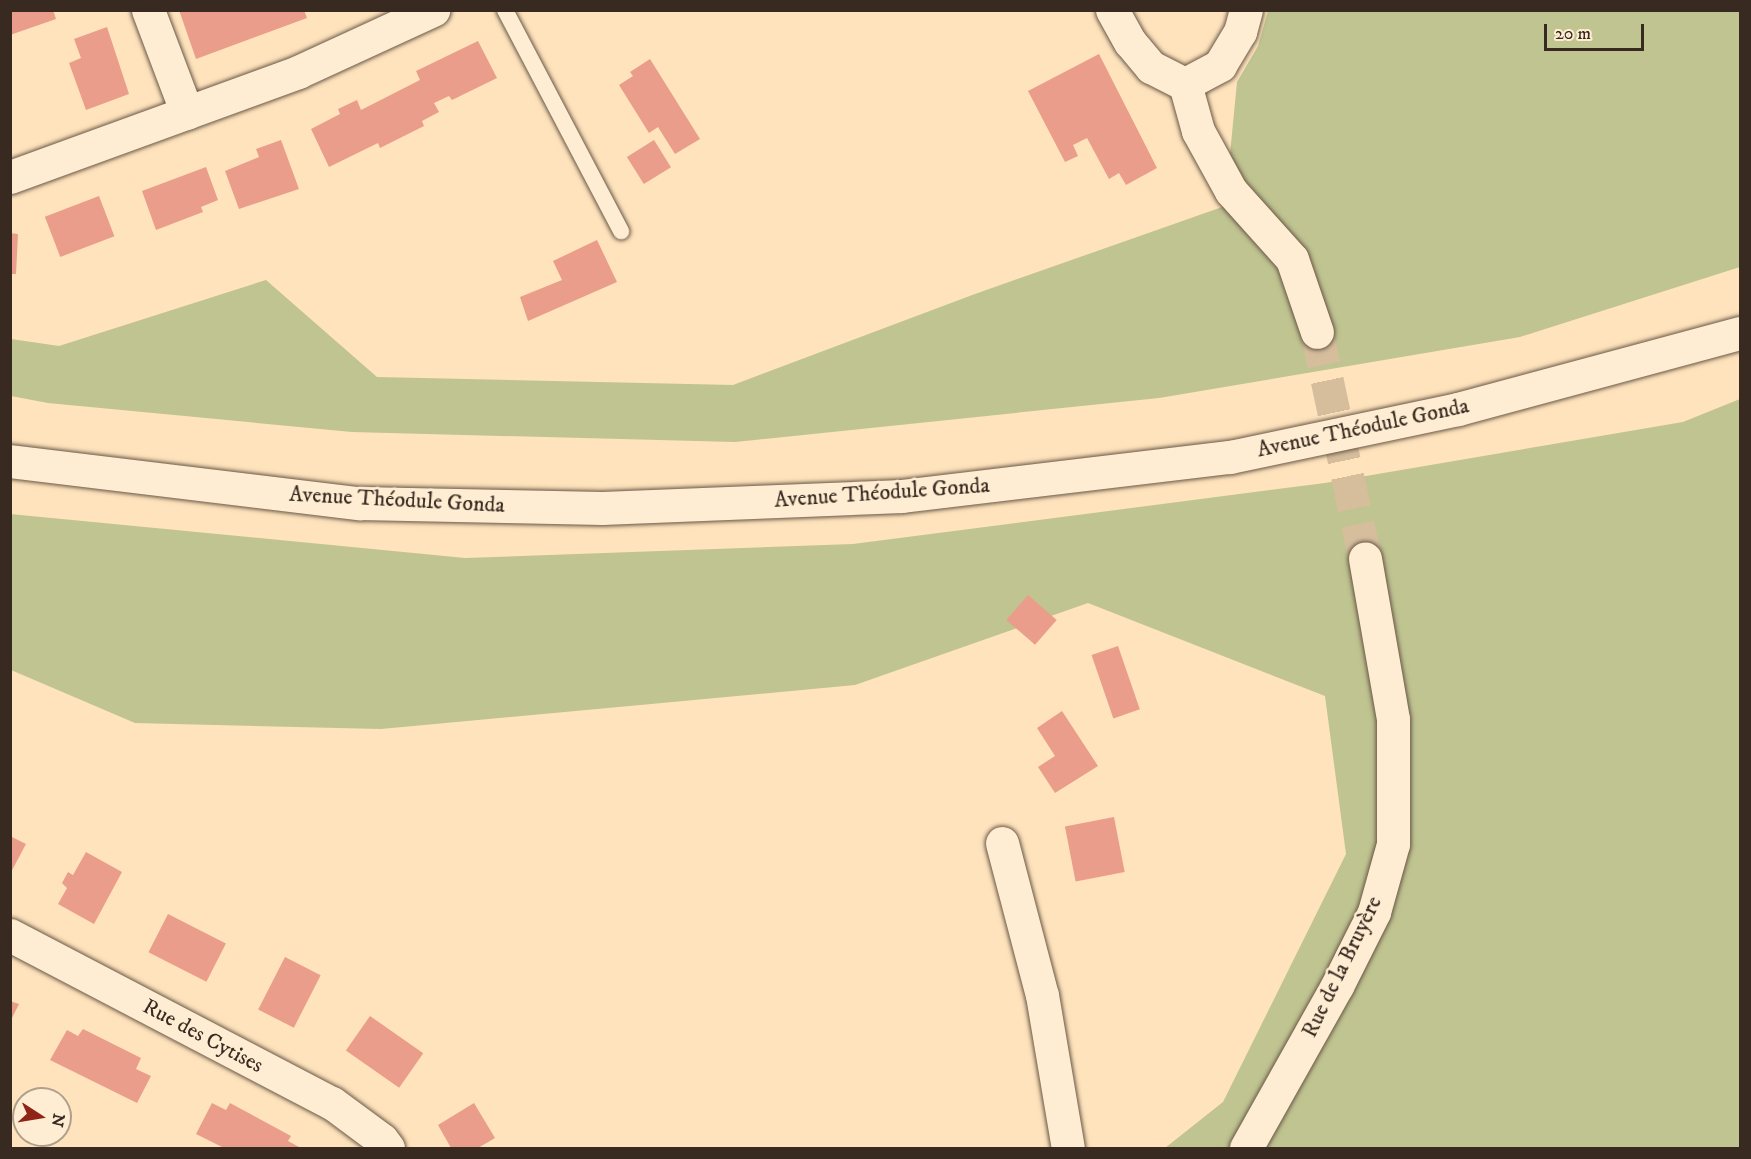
<!DOCTYPE html>
<meta charset="utf-8">
<style>
body{margin:0}
#map{position:relative;width:1751px;height:1159px;overflow:hidden;background:#fee3bc;font-family:"IM FELL DW Pica",serif}
div>[style]{position:absolute}
.green>*{inset:0;background:#bfc491}
.building>*{inset:0;background:#ea9d8a;transform-origin:0 0}
.minor-tunnel>*{height:33px;margin-top:-16.5px;transform-origin:0;background:repeating-linear-gradient(90deg,#d6be9d 0 33px,transparent 0 49px)}
.roads{filter:drop-shadow(0 0 2px #6a5847) drop-shadow(0 0 2px #6a5847)}
.service>*{height:16px;margin:-8px;padding:0 8px;transform-origin:8px;border-radius:8px;background:#feedd3}
.minor>*{height:33px;margin:-16.5px;padding:0 16.5px;transform-origin:16.5px;border-radius:16.5px;background:#feedd3}
.tertiary>*{height:33px;margin:-16.5px;padding:0 16.5px;transform-origin:16.5px;border-radius:16.5px;background:#feedd3}
.secondary>*{height:33px;margin:-16.5px;padding:0 16.5px;transform-origin:16.5px;border-radius:16.5px;background:#feedd3}
span{translate:-50% -50%;white-space:nowrap;text-align:center;line-height:1.15;-webkit-text-stroke:5px #feedd3;paint-order:stroke}
.street-label{font-size:22px;color:#382a20}
.frame{position:absolute;inset:0;border:12px solid #382a20;pointer-events:none}
.north{position:absolute;left:12px;top:1087px;width:60px;height:60px;box-sizing:border-box;background:#feedd3;border:2px solid #af9f8b;border-radius:50%;rotate:102deg;font-size:16px;font-weight:700;line-height:24px;text-align:center;color:#382a20}
.north::after{content:'';display:block;margin:auto;width:21px;height:27px;background:#8f2418;clip-path:polygon(50% 0,100% 100%,50% 72%,0 100%)}
.scale{position:absolute;left:1544px;top:24px;width:100px;height:27px;box-sizing:border-box;border:3px solid #382a20;border-top:0;padding-left:8px;font-size:18px;line-height:21px;white-space:nowrap;color:#382a20;-webkit-text-stroke:4px #feedd3;paint-order:stroke}
</style>
<div id="map">
<div class="green">
<i style="clip-path:polygon(1268px 11px,1740px 11px,1740px 267px,1520px 337px,1159px 398px,735px 442px,352px 432px,48px 403px,11px 396px,11px 339px,59px 346px,266px 280px,377px 377px,733px 385px,975px 294px,1225px 206px,1237px 82px,1258px 46px)"></i>
<i style="clip-path:polygon(1740px 399px,1740px 1148px,1165px 1148px,1223px 1102px,1346px 854px,1325px 696px,1088px 603px,855px 685px,381px 729px,135px 723px,11px 670px,10px 514px,465px 558px,853px 544px,1325px 483px,1683px 422px)"></i>
</div>
<div class="building">
<i style="clip-path:polygon(10px 10px,53px 10px,56px 19px,10px 35px)"></i>
<i style="clip-path:polygon(179px 10px,304px 10px,307px 18px,196px 59px)"></i>
<i style="clip-path:polygon(107px 27px,129px 94px,86px 110px,69px 63px,81px 58px,74px 39px)"></i>
<i style="clip-path:polygon(478px 41px,497px 78px,452px 100px,449px 96px,434px 103px,439px 112px,422px 121px,424px 126px,380px 148px,378px 143px,329px 167px,311px 129px,340px 114px,338px 109px,357px 100px,361px 110px,420px 80px,416px 71px)"></i>
<i style="clip-path:polygon(1099px 54px,1157px 168px,1126px 185px,1119px 173px,1109px 179px,1087px 138px,1073px 145px,1078px 156px,1065px 162px,1028px 91px)"></i>
<i style="clip-path:polygon(650px 59px,700px 139px,675px 154px,658px 127px,649px 133px,619px 85px,633px 76px,630px 72px)"></i>
<i style="clip-path:polygon(281px 140px,299px 189px,239px 209px,225px 171px,259px 157px,256px 149px)"></i>
<i style="left:654px;top:140px;width:32px;height:32px;rotate:58deg"></i>
<i style="clip-path:polygon(206px 167px,218px 200px,201px 207px,203px 212px,156px 230px,142px 191px)"></i>
<i style="left:99px;top:196px;width:43px;height:58px;rotate:69deg"></i>
<i style="clip-path:polygon(10px 233px,18px 234px,16px 274px,10px 274px)"></i>
<i style="clip-path:polygon(597px 240px,617px 282px,528px 321px,520px 297px,562px 280px,553px 261px)"></i>
<i style="left:1028px;top:595px;width:38px;height:33px;rotate:41deg"></i>
<i style="left:1118px;top:646px;width:67px;height:28px;rotate:71deg"></i>
<i style="clip-path:polygon(1062px 711px,1098px 766px,1055px 793px,1038px 767px,1055px 756px,1037px 728px)"></i>
<i style="left:1114px;top:817px;width:56px;height:50px;rotate:79deg"></i>
<i style="clip-path:polygon(10px 836px,26px 844px,10px 874px)"></i>
<i style="clip-path:polygon(86px 852px,122px 872px,94px 924px,58px 904px,67px 888px,62px 883px,68px 872px,73px 875px)"></i>
<i style="left:168px;top:914px;width:65px;height:43px;rotate:27deg"></i>
<i style="left:285px;top:957px;width:40px;height:59px;rotate:27deg"></i>
<i style="clip-path:polygon(10px 1001px,19px 1004px,10px 1022px)"></i>
<i style="left:370px;top:1016px;width:65px;height:42px;rotate:35deg"></i>
<i style="clip-path:polygon(83px 1029px,141px 1058px,136px 1069px,151px 1076px,137px 1103px,50px 1060px,67px 1030px,78px 1036px)"></i>
<i style="clip-path:polygon(212px 1103px,226px 1110px,230px 1103px,291px 1136px,288px 1141px,301px 1148px,224px 1148px,196px 1134px)"></i>
<i style="clip-path:polygon(474px 1103px,495px 1138px,478px 1148px,451px 1148px,438px 1125px)"></i>
</div>
<div class="minor-tunnel">
<i style="left:1317px;top:332px;width:231px;rotate:78deg"></i>
</div>
<div class="roads">
<div class="service">
<i style="left:505px;top:10px;width:250px;rotate:62.3deg"></i>
</div>
<div class="minor">
<i style="left:148px;top:10px;width:110px;rotate:69.3deg"></i>
<i style="left:1185px;top:84px;width:49px;rotate:74.5deg"></i>
<i style="left:1198px;top:131px;width:68px;rotate:61.2deg"></i>
<i style="left:1231px;top:191px;width:91px;rotate:48.1deg"></i>
<i style="left:1292px;top:259px;width:77px;rotate:71.1deg"></i>
<i style="left:10px;top:177px;width:307px;rotate:-20deg"></i>
<i style="left:298px;top:72px;width:149px;rotate:-24.7deg"></i>
<i style="left:1002px;top:843px;width:157px;rotate:75.3deg"></i>
<i style="left:1042px;top:995px;width:155px;rotate:80.4deg"></i>
<i style="left:10px;top:935px;width:363px;rotate:27.6deg"></i>
<i style="left:332px;top:1103px;width:62px;rotate:36.5deg"></i>
<i style="left:382px;top:1140px;width:10px;rotate:53deg"></i>
<i style="left:1246px;top:1148px;width:186px;rotate:-60.7deg"></i>
<i style="left:1337px;top:986px;width:83px;rotate:-63.4deg"></i>
<i style="left:1374px;top:912px;width:71px;rotate:-74.4deg"></i>
<i style="left:1393px;top:844px;width:125px;rotate:-90deg"></i>
<i style="left:1393px;top:719px;width:163px;rotate:-99.9deg"></i>
</div>
<div class="tertiary">
<i style="left:1112px;top:10px;width:37px;rotate:61deg"></i>
<i style="left:1130px;top:42px;width:33px;rotate:50deg"></i>
<i style="left:1151px;top:67px;width:38px;rotate:27deg"></i>
<i style="left:1185px;top:84px;width:40px;rotate:-28deg"></i>
<i style="left:1220px;top:65px;width:39px;rotate:-59deg"></i>
<i style="left:1240px;top:32px;width:23px;rotate:-75deg"></i>
</div>
<div class="secondary">
<i style="left:10px;top:461px;width:352px;rotate:6.9deg"></i>
<i style="left:359px;top:503px;width:243px;rotate:1.2deg"></i>
<i style="left:602px;top:508px;width:300px;rotate:-2.3deg"></i>
<i style="left:902px;top:496px;width:330px;rotate:-6.8deg"></i>
<i style="left:1230px;top:457px;width:233px;rotate:-11.9deg"></i>
<i style="left:1458px;top:409px;width:292px;rotate:-15.1deg"></i>
</div>
</div>
<div class="street-label">
<span style="left:1363px;top:428px;rotate:-12deg">Avenue Théodule Gonda</span>
<span style="left:882px;top:493px;rotate:-4deg">Avenue Théodule Gonda</span>
<span style="left:397px;top:500px;rotate:3deg">Avenue Théodule Gonda</span>
<span style="left:1342px;top:967px;rotate:-64deg">Rue de la Bruyère</span>
<span style="left:203px;top:1036px;rotate:28deg">Rue des Cytises</span>
</div>
<div class="frame"></div>
<div class="north">N</div>
<div class="scale">20 m</div>
</div>
